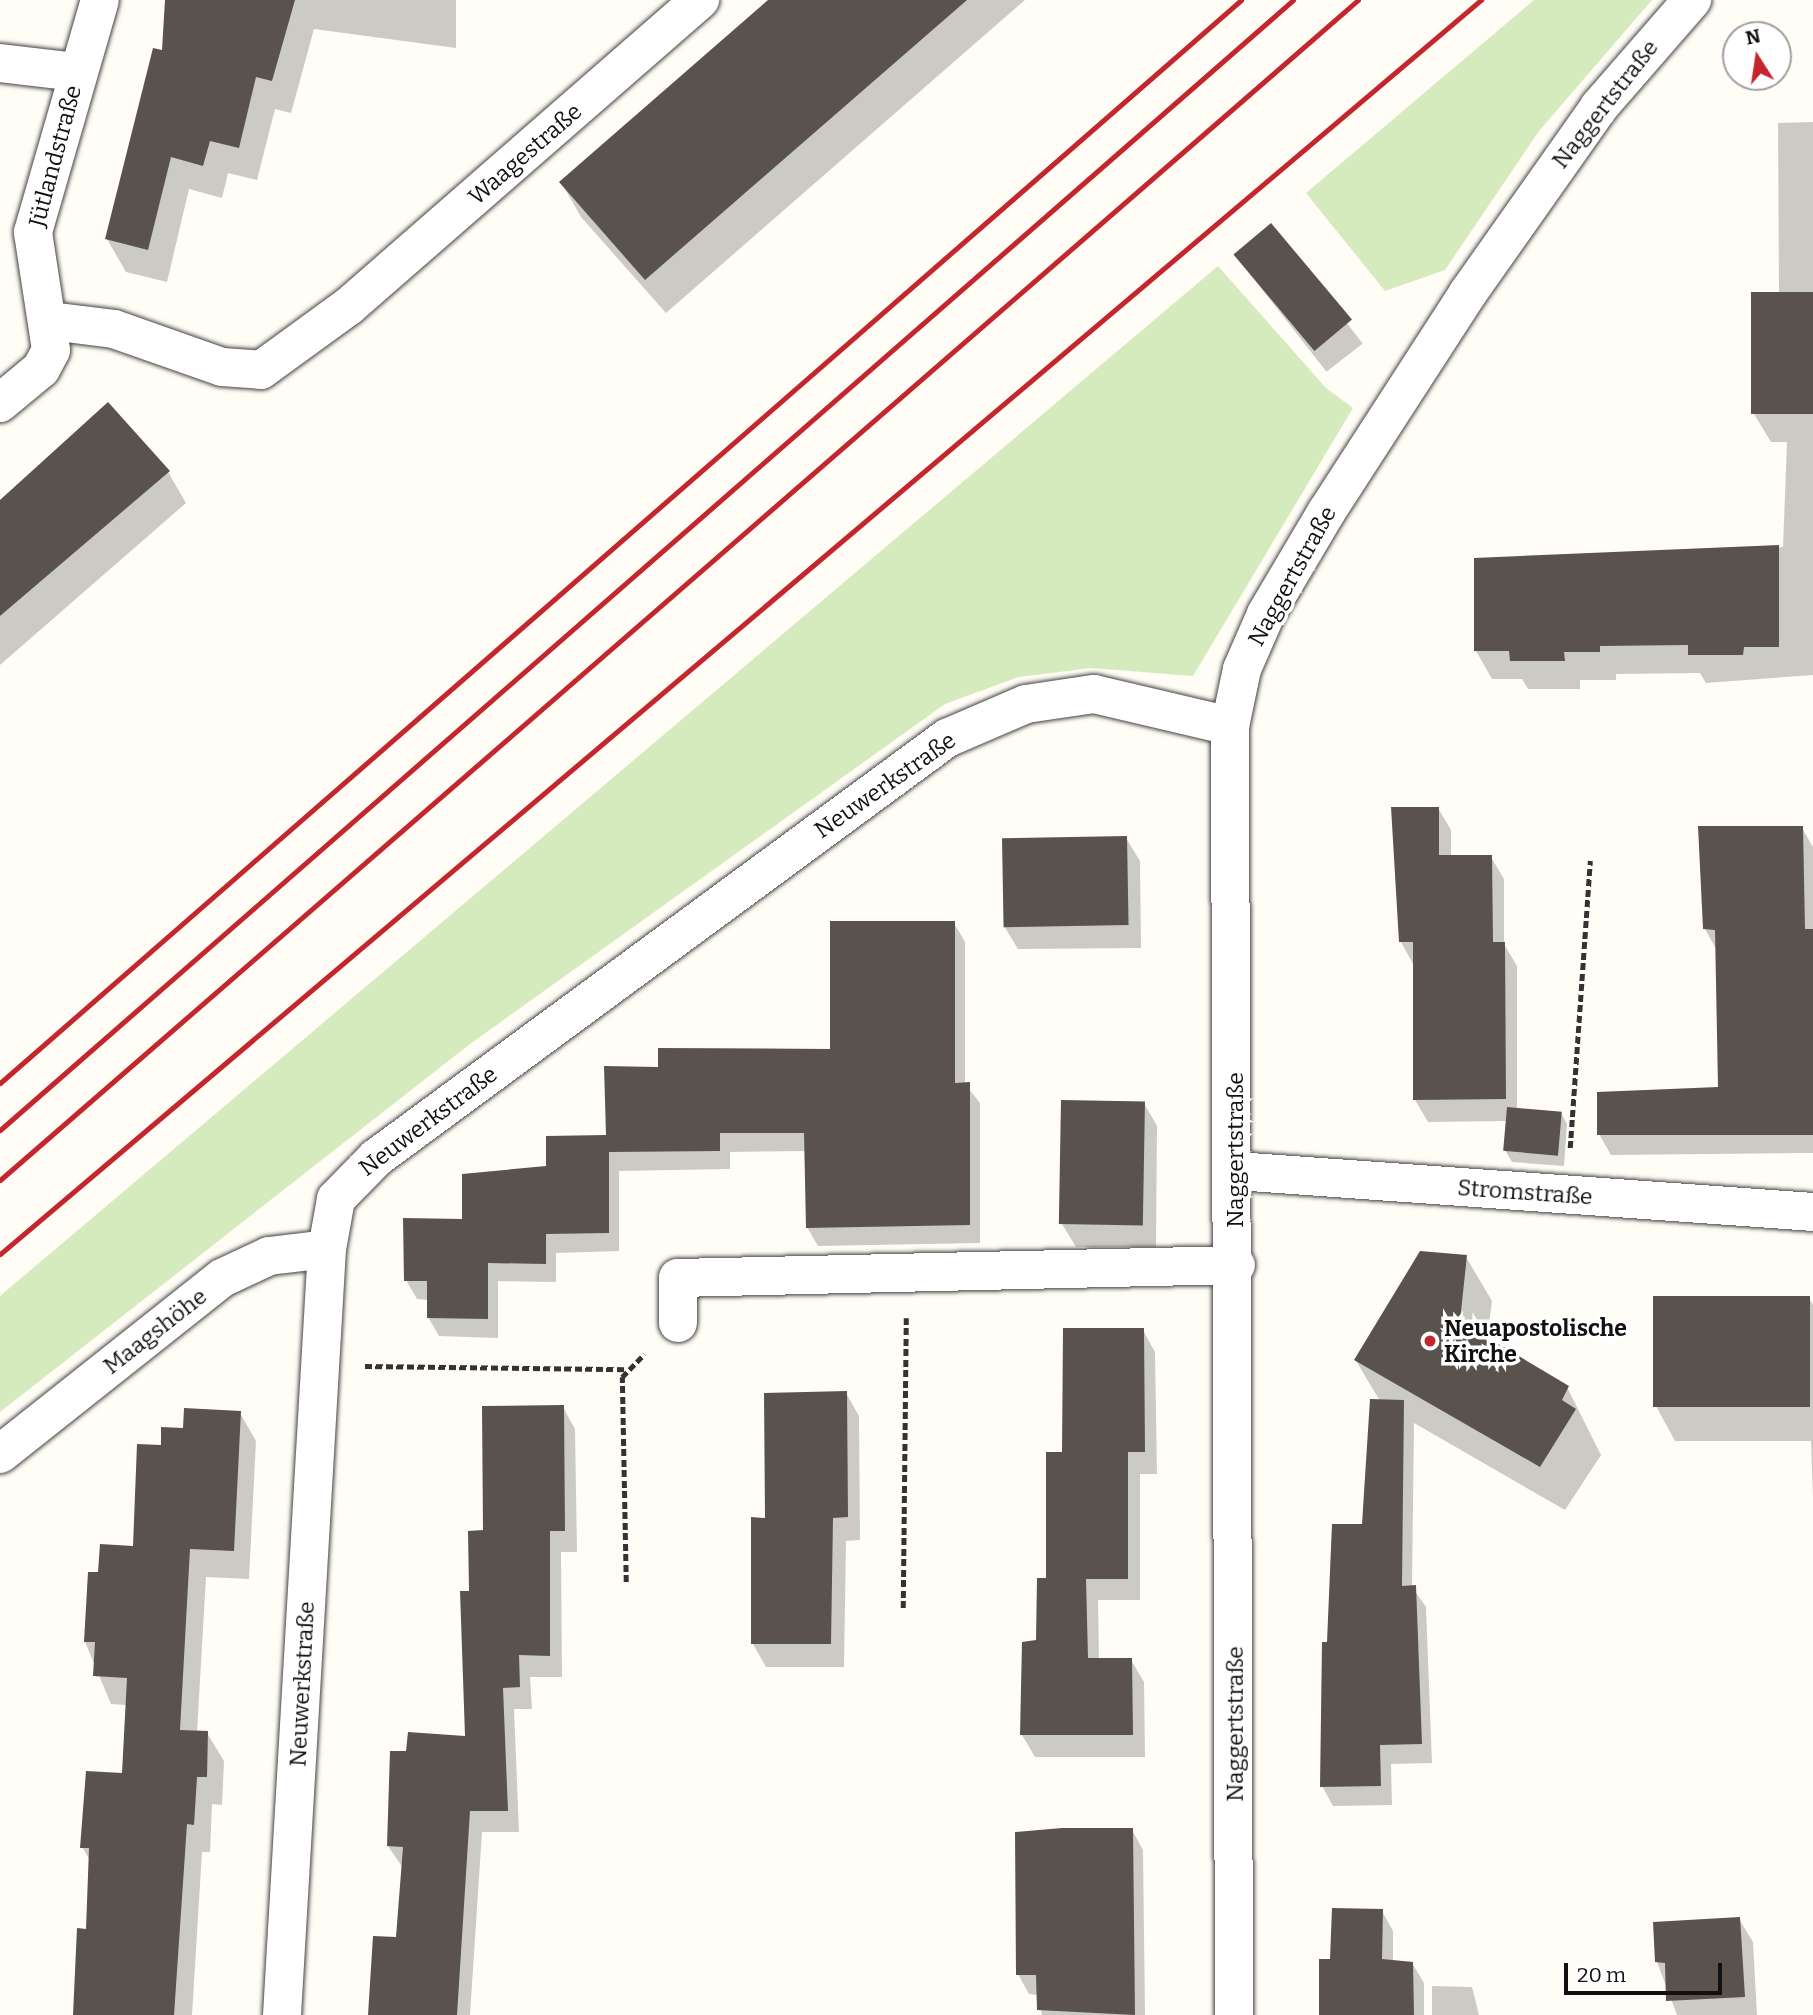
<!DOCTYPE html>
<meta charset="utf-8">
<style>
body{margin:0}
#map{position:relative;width:1813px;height:2015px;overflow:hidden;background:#fffdf5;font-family:Bitter,serif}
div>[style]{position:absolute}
.green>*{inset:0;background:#d5ebbd}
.shadow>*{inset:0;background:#0003;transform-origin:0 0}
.building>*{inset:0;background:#5a524d;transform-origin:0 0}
.path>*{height:4.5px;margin-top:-2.25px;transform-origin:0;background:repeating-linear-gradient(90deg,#333 0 7px,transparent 0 10.5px)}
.roads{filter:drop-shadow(0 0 2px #444) drop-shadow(0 0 2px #444)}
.minor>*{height:38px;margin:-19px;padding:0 19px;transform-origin:19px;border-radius:19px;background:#fff}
.rail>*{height:5px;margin:-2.5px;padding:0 2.5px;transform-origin:2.5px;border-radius:2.5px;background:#c4262e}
.dots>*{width:19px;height:19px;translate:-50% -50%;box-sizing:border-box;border:4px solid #fff;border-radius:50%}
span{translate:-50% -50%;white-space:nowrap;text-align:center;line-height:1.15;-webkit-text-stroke:7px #fff;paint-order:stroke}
.street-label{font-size:23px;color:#111}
.poi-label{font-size:23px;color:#111;font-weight:700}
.left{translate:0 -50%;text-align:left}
.north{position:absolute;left:1722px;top:21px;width:70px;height:70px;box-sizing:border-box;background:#fff;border:2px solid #a0a0a0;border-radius:50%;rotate:348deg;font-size:19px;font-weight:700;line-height:28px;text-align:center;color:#111}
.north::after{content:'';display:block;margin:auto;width:24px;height:32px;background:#c4262e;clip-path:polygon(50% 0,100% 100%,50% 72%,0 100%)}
.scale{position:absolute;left:1564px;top:1963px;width:158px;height:32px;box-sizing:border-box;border:4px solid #111;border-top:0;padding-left:9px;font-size:21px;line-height:24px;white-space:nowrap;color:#111;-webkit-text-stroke:5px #fff;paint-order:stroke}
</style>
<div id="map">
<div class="green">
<i style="clip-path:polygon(1534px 0,1652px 0,1539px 131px,1445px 270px,1385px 291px,1306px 193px)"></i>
<i style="clip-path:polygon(1218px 266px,1326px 388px,1353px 408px,1193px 676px,1091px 668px,1019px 677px,945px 704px,470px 1044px,0 1412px,0 1296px)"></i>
</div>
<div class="shadow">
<i style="clip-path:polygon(186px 0,456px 0,456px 48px,314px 29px,291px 113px,275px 109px,257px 180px,228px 173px,222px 198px,189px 189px,167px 282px,126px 272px,107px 239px,178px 56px)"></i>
<i style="clip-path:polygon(771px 0,1025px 0,666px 313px,581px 217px,561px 182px)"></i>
<i style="clip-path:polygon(1813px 122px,1813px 675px,1706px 683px,1700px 673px,1616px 674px,1616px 680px,1580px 680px,1580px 689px,1528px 689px,1522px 679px,1492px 679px,1476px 651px,1476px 559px,1783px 547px,1787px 442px,1771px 442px,1754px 414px,1779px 296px,1778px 123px)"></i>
<i style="left:1271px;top:226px;width:149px;height:46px;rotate:52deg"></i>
<i style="clip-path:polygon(168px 472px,186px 503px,0 665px,0 501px)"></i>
<i style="clip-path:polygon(1438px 808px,1451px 830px,1451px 857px,1491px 857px,1504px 879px,1504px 944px,1517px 966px,1517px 1110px,1561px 1113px,1567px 1124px,1564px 1166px,1512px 1162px,1505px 1150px,1507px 1121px,1428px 1122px,1415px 1100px,1413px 964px,1401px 942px)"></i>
<i style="clip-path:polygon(1802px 828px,1813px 847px,1813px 1153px,1611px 1155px,1599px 1134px,1720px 1088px,1716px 949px,1705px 929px)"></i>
<i style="clip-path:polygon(1126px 838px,1140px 861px,1141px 948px,1018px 949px,1004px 926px)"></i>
<i style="clip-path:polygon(954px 923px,965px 942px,965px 1084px,980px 1103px,980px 1243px,818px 1246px,807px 1227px,806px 1151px,730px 1152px,730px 1169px,619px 1171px,619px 1251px,556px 1253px,556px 1282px,498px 1281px,498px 1338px,439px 1336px,428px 1317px,428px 1300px,417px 1299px,406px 1280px,464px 1221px,607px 1137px,660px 1068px,831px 1051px)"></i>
<i style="clip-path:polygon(1144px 1103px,1157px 1126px,1156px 1247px,1076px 1247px,1062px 1224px)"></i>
<i style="clip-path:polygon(1466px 1257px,1492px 1301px,1487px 1339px,1567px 1387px,1601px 1455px,1565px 1510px,1414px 1423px,1412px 1587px,1426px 1607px,1432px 1763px,1391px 1764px,1392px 1805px,1333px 1806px,1322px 1786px,1328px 1644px,1363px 1526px,1380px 1401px,1356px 1361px)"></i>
<i style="clip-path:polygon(1809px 1298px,1813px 1305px,1813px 1499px,1811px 1441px,1675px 1441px,1656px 1406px)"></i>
<i style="clip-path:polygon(1143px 1330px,1155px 1352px,1157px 1474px,1140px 1474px,1140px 1600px,1098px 1600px,1099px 1660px,1131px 1660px,1144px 1682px,1145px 1757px,1035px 1757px,1022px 1735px,1064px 1454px)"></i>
<i style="clip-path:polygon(846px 1393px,859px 1416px,860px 1540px,846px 1541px,844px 1667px,766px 1667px,753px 1644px,767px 1520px)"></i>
<i style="clip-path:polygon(563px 1407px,575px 1429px,577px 1552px,561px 1552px,562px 1677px,530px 1677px,532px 1709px,514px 1709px,519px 1832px,482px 1832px,470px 2015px,370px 2015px,397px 1939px,403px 1868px,388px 1846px,408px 1753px,467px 1737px,470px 1593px,485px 1531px)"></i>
<i style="clip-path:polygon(240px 1413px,256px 1441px,249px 1579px,206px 1577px,197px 1732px,207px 1733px,224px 1761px,222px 1805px,212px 1804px,210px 1852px,202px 1852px,192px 2015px,75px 2015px,88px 1931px,91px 1862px,82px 1847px,124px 1775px,127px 1705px,111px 1704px,85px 1642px,100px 1574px,134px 1547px,163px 1447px,184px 1430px)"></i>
<i style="clip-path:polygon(1132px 1830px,1143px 1850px,1145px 2015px,1042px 2015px,1038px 1995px,1029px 1994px,1018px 1974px)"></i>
<i style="clip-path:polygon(1382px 1911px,1393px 1931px,1393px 1961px,1412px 1963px,1424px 1983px,1424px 2015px,1320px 2015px,1332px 1961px)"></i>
<i style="clip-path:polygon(1739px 1919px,1753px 1942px,1757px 2015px,1677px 2015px,1657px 1962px)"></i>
<i style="clip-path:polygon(1432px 1986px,1472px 1987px,1479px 2015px,1432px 2015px)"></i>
</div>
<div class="building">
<i style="clip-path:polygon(165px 0,295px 0,272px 81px,256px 77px,239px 148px,210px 141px,203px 166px,171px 157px,148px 250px,105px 239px,153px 48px,162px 50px)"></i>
<i style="clip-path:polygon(768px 0,967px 0,645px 280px,559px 182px)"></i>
<i style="left:1271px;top:223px;width:126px;height:49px;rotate:50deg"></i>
<i style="left:1813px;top:292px;width:122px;height:62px;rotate:90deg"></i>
<i style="clip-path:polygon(108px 402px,170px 471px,0 616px,0 500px)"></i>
<i style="clip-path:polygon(1779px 545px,1779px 647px,1744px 647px,1743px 655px,1688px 655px,1688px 645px,1600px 646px,1600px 652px,1564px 652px,1565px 661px,1510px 661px,1509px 651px,1474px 651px,1474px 558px)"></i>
<i style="clip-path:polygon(1391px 807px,1439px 807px,1439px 855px,1492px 855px,1493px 942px,1505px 942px,1506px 1099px,1413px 1100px,1413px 942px,1399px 942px)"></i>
<i style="clip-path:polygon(1698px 826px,1803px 826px,1805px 929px,1813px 929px,1813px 1135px,1597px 1135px,1597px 1092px,1718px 1087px,1715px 930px,1703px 929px)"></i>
<i style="left:1127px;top:836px;width:89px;height:125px;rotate:89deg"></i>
<i style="clip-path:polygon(830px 921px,955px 921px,955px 1083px,970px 1082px,970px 1225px,806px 1228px,804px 1133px,720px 1133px,720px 1151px,609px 1152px,609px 1233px,546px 1234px,546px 1264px,488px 1263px,488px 1319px,427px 1318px,427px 1281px,404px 1281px,403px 1218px,462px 1219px,462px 1174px,546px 1166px,546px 1136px,606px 1135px,604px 1066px,658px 1067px,658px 1048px,830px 1049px)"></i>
<i style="left:1061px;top:1100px;width:84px;height:124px;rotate:1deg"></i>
<i style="left:1507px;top:1107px;width:55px;height:44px;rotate:5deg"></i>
<i style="clip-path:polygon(1420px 1251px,1467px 1255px,1460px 1321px,1569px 1386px,1562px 1400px,1576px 1409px,1540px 1467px,1354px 1360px)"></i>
<i style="left:1653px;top:1296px;width:157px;height:111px"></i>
<i style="clip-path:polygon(1063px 1328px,1144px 1328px,1145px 1452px,1128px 1452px,1128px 1579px,1086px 1579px,1088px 1658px,1132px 1658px,1133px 1735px,1020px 1735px,1022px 1642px,1036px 1640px,1037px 1578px,1046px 1578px,1046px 1452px,1062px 1452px)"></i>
<i style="clip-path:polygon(847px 1391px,848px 1517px,833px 1518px,831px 1644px,751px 1644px,751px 1517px,765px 1518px,764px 1393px)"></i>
<i style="clip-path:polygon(1370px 1399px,1404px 1400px,1402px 1586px,1416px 1585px,1422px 1744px,1380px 1745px,1381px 1786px,1320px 1787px,1322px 1642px,1327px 1642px,1332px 1524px,1362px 1524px)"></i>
<i style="clip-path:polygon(564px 1405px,565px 1531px,550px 1531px,550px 1656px,519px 1655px,520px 1687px,503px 1688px,508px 1811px,470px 1811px,457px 2015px,368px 2015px,373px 1936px,396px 1937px,403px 1847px,387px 1846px,390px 1751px,406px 1751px,408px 1732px,465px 1736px,460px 1591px,469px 1591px,468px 1531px,483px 1530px,482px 1406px)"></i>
<i style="clip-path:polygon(184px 1408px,241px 1411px,234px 1551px,190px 1549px,180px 1730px,208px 1731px,207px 1777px,197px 1777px,194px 1825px,187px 1824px,174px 2015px,73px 2015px,77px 1928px,86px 1929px,89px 1848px,80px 1848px,86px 1771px,122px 1773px,127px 1678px,93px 1676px,95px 1642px,84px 1642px,88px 1572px,98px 1572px,100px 1544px,133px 1546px,137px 1444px,161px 1445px,161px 1427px,183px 1428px)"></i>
<i style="clip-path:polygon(1062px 1828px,1133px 1828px,1135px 2015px,1037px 2010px,1036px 1975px,1016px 1975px,1015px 1832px)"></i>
<i style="clip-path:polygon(1332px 1908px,1383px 1909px,1382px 1959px,1413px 1962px,1414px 2015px,1319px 2015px,1319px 1959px,1330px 1959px)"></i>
<i style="clip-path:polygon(1740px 1917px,1745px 1997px,1666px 2001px,1665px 1963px,1655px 1962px,1653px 1922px)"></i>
</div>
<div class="path">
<i style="left:1570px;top:1148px;width:288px;rotate:-86deg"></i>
<i style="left:365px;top:1366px;width:262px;rotate:0.7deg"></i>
<i style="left:626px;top:1582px;width:205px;rotate:-91.1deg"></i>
<i style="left:622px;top:1377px;width:32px;rotate:-46deg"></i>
<i style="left:903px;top:1608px;width:290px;rotate:-89.4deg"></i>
</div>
<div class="roads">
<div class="minor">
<i style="left:0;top:63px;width:78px;rotate:6.7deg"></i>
<i style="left:50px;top:321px;width:64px;rotate:7.1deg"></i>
<i style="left:114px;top:329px;width:114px;rotate:19.4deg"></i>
<i style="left:222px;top:367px;width:39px;rotate:4deg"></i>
<i style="left:261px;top:370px;width:109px;rotate:-36deg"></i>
<i style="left:349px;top:306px;width:466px;rotate:-41.1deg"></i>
<i style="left:0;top:403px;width:53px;rotate:-39.7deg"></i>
<i style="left:41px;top:369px;width:21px;rotate:-62deg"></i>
<i style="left:51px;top:350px;width:119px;rotate:-98.7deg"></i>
<i style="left:33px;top:232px;width:241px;rotate:-73.9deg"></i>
<i style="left:1236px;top:1171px;width:578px;rotate:4.06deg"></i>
<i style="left:678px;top:1323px;width:45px;rotate:-90deg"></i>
<i style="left:678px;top:1278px;width:558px;rotate:-1.33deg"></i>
<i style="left:0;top:1454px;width:283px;rotate:-38.4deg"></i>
<i style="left:222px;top:1278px;width:52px;rotate:-25.1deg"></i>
<i style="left:269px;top:1256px;width:58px;rotate:-6.9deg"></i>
<i style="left:282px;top:2015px;width:767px;rotate:-86.64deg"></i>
<i style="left:327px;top:1249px;width:51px;rotate:-79.8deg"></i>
<i style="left:336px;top:1199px;width:57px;rotate:-45.7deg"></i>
<i style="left:376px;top:1158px;width:709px;rotate:-36.34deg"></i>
<i style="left:947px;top:738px;width:86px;rotate:-23.3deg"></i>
<i style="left:1026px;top:704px;width:69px;rotate:-8.4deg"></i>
<i style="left:1094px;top:694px;width:140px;rotate:13.2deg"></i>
<i style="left:1234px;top:2015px;width:1289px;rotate:-90.18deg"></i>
<i style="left:1230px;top:726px;width:58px;rotate:-78.1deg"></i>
<i style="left:1242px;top:669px;width:60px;rotate:-66.4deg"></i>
<i style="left:1266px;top:614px;width:120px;rotate:-59.4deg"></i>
<i style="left:1327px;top:511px;width:260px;rotate:-57.1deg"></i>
<i style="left:1468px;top:293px;width:228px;rotate:-54.8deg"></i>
<i style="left:1599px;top:107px;width:142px;rotate:-49deg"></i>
</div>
</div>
<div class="rail">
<i style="left:0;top:1083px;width:1647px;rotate:-41.11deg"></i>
<i style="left:0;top:1130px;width:1717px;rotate:-41.15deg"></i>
<i style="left:0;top:1180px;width:1799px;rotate:-40.99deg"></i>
<i style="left:0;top:1254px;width:1941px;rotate:-40.26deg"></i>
</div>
<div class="dots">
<i style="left:1430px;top:1341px;background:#c4262e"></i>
</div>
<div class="street-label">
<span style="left:1605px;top:104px;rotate:-52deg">Naggertstraße</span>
<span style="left:525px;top:154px;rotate:-41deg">Waagestraße</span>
<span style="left:55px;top:156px;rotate:-75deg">Jütlandstraße</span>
<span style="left:1292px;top:576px;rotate:-61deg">Naggertstraße</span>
<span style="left:885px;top:785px;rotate:-35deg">Neuwerkstraße</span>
<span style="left:428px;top:1121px;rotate:-37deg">Neuwerkstraße</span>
<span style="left:1235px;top:1150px;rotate:-90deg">Naggertstraße</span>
<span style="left:1525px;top:1192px;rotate:4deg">Stromstraße</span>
<span style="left:155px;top:1331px;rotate:-38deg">Maagshöhe</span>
<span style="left:302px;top:1684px;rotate:-87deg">Neuwerkstraße</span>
<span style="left:1235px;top:1724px;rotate:-90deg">Naggertstraße</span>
</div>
<div class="poi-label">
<span class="left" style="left:1444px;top:1341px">Neuapostolische<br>Kirche</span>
</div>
<div class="north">N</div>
<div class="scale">20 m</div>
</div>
